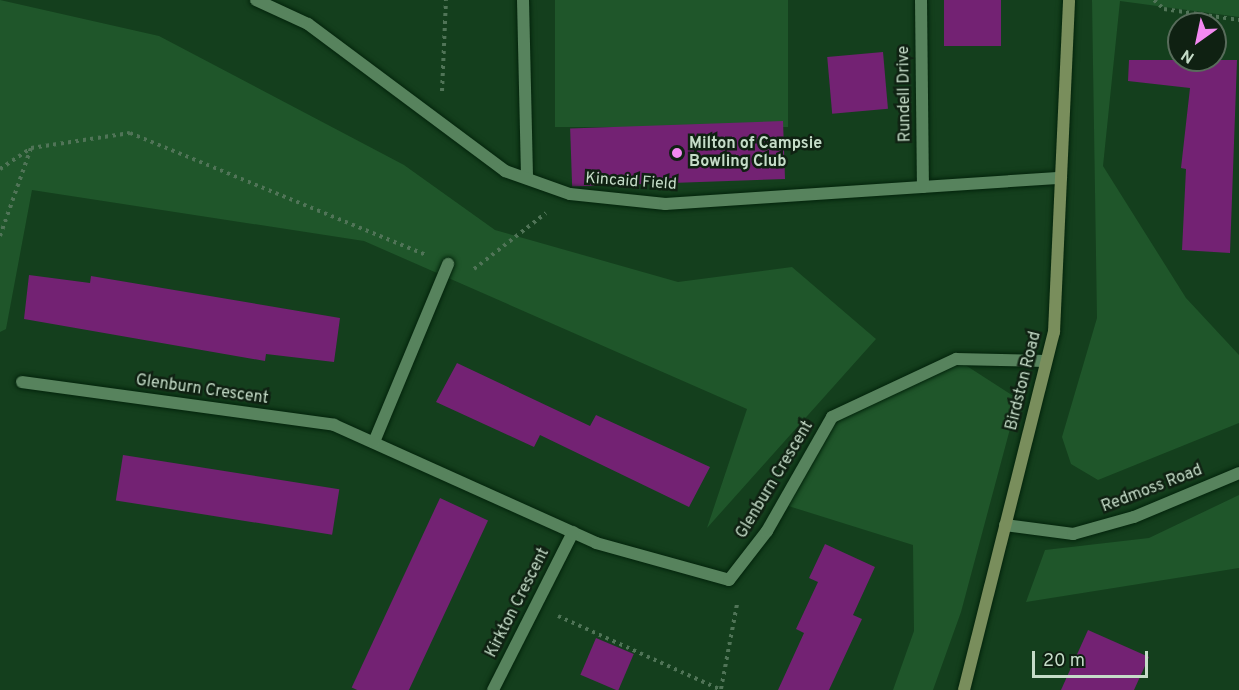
<!DOCTYPE html>
<style>
body{margin:0}
#map{position:relative;width:1239px;height:690px;overflow:hidden;background:#143f1d;font-family:Overpass,sans-serif}
div>[style]{position:absolute}
.green>*{inset:0;background:#1f562a;transform-origin:0 0}
.building>*{inset:0;background:#732273;transform-origin:0 0}
.path>*{height:4px;margin-top:-2px;transform-origin:0;background:repeating-linear-gradient(90deg,#507457 0 3px,transparent 0 7.5px)}
.roads{filter:drop-shadow(0 0 2px #03230b) drop-shadow(0 0 2px #03230b)}
.service>*{height:12px;margin:-6px;padding:0 6px;transform-origin:6px;border-radius:6px;background:#57835d}
.minor>*{height:12px;margin:-6px;padding:0 6px;transform-origin:6px;border-radius:6px;background:#57835d}
.tertiary>*{height:12px;margin:-6px;padding:0 6px;transform-origin:6px;border-radius:6px;background:#57835d}
.secondary>*{height:12px;margin:-6px;padding:0 6px;transform-origin:6px;border-radius:6px;background:#798e5c}
.dots>*{width:16px;height:16px;translate:-50% -50%;box-sizing:border-box;border:3px solid #0f2112;border-radius:50%}
span{translate:-50% -50%;white-space:nowrap;text-align:center;line-height:1.15;-webkit-text-stroke:5px #0f2112;paint-order:stroke}
.street-label{font-size:16px;color:#c5dcc8}
.poi-label{font-size:16px;color:#c5dcc8;font-weight:700}
.left{translate:0 -50%;text-align:left}
.north{position:absolute;left:1167px;top:12px;width:60px;height:60px;box-sizing:border-box;background:#0f2112;border:2px solid #586c5b;border-radius:50%;rotate:213deg;font-size:16px;font-weight:700;line-height:24px;text-align:center;color:#c5dcc8}
.north::after{content:'';display:block;margin:auto;width:21px;height:27px;background:#f389f1;clip-path:polygon(50% 0,100% 100%,50% 72%,0 100%)}
.scale{position:absolute;left:1032px;top:651px;width:116px;height:27px;box-sizing:border-box;border:3px solid #c5dcc8;border-top:0;padding-left:8px;font-size:18px;line-height:21px;white-space:nowrap;color:#c5dcc8;-webkit-text-stroke:4px #0f2112;paint-order:stroke}
</style>
<div id="map">
<div class="green">
<i style="clip-path:polygon(0 0,159px 36px,404px 165px,495px 230px,678px 282px,792px 267px,876px 339px,707px 528px,747px 409px,364px 241px,32px 190px,6px 329px,0 332px)"></i>
<i style="left:555px;top:0;width:233px;height:127px"></i>
<i style="clip-path:polygon(1092px 0,1239px 0,1239px 17px,1120px 1px,1103px 166px,1186px 298px,1239px 355px,1239px 423px,1098px 480px,1071px 464px,1062px 437px,1097px 318px)"></i>
<i style="clip-path:polygon(956px 359px,1018px 399px,961px 612px,933px 690px,893px 690px,914px 631px,913px 545px,782px 504px,832px 417px)"></i>
<i style="clip-path:polygon(1239px 495px,1239px 568px,1026px 602px,1045px 550px,1149px 538px)"></i>
</div>
<div class="building">
<i style="left:944px;top:0;width:57px;height:46px"></i>
<i style="left:883px;top:52px;width:57px;height:56px;rotate:85deg"></i>
<i style="clip-path:polygon(1129px 60px,1237px 60px,1230px 253px,1182px 250px,1186px 169px,1181px 168px,1190px 88px,1128px 81px)"></i>
<i style="left:783px;top:121px;width:58px;height:213px;rotate:88deg"></i>
<i style="clip-path:polygon(29px 275px,90px 283px,91px 276px,340px 318px,334px 362px,266px 354px,265px 361px,24px 319px)"></i>
<i style="clip-path:polygon(457px 363px,590px 426px,596px 415px,710px 467px,689px 507px,540px 435px,534px 447px,436px 402px)"></i>
<i style="left:123px;top:455px;width:219px;height:46px;rotate:9deg"></i>
<i style="left:440px;top:498px;width:53px;height:209px;rotate:25deg"></i>
<i style="clip-path:polygon(825px 544px,875px 567px,853px 615px,862px 619px,829px 690px,778px 690px,804px 633px,796px 629px,818px 582px,809px 578px)"></i>
<i style="clip-path:polygon(1088px 630px,1149px 657px,1134px 690px,1061px 690px)"></i>
<i style="left:596px;top:638px;width:41px;height:40px;rotate:23deg"></i>
</div>
<div class="path">
<i style="left:1154px;top:0;width:13px;rotate:42deg"></i>
<i style="left:1164px;top:9px;width:76px;rotate:8.3deg"></i>
<i style="left:442px;top:91px;width:91px;rotate:-87.5deg"></i>
<i style="left:0;top:169px;width:36px;rotate:-34deg"></i>
<i style="left:0;top:236px;width:93px;rotate:-70.6deg"></i>
<i style="left:31px;top:148px;width:100px;rotate:-8.6deg"></i>
<i style="left:130px;top:133px;width:320px;rotate:22.4deg"></i>
<i style="left:474px;top:269px;width:91px;rotate:-37.9deg"></i>
<i style="left:558px;top:616px;width:179px;rotate:24.4deg"></i>
<i style="left:721px;top:689px;width:86px;rotate:-79.3deg"></i>
</div>
<div class="roads">
<div class="service">
<i style="left:523px;top:0;width:178px;rotate:88.7deg"></i>
</div>
<div class="minor">
<i style="left:256px;top:0;width:57px;rotate:24.8deg"></i>
<i style="left:308px;top:24px;width:246px;rotate:36.7deg"></i>
<i style="left:505px;top:171px;width:69px;rotate:19.5deg"></i>
<i style="left:570px;top:194px;width:96px;rotate:6deg"></i>
<i style="left:665px;top:204px;width:397px;rotate:-3.8deg"></i>
<i style="left:921px;top:0;width:187px;rotate:89.4deg"></i>
<i style="left:22px;top:382px;width:315px;rotate:7.8deg"></i>
<i style="left:334px;top:425px;width:287px;rotate:24.2deg"></i>
<i style="left:596px;top:543px;width:138px;rotate:15.5deg"></i>
<i style="left:729px;top:580px;width:62px;rotate:-52.2deg"></i>
<i style="left:767px;top:531px;width:131px;rotate:-60.3deg"></i>
<i style="left:832px;top:417px;width:137px;rotate:-25.1deg"></i>
<i style="left:956px;top:359px;width:90px;rotate:1.3deg"></i>
<i style="left:374px;top:442px;width:193px;rotate:-67.4deg"></i>
<i style="left:493px;top:690px;width:177px;rotate:-63.1deg"></i>
</div>
<div class="tertiary">
<i style="left:1005px;top:525px;width:69px;rotate:7.5deg"></i>
<i style="left:1073px;top:534px;width:63px;rotate:-15.6deg"></i>
<i style="left:1134px;top:517px;width:114px;rotate:-22.7deg"></i>
</div>
<div class="secondary">
<i style="left:964px;top:690px;width:369px;rotate:-75.9deg"></i>
<i style="left:1054px;top:332px;width:332px;rotate:-87.4deg"></i>
</div>
</div>
<div class="dots">
<i style="left:677px;top:153px;background:#f389f1"></i>
</div>
<div class="street-label">
<span style="left:905px;top:94px;rotate:-91deg">Rundell Drive</span>
<span style="left:631px;top:182px;rotate:4deg">Kincaid Field</span>
<span style="left:1024px;top:381px;rotate:-76deg">Birdston Road</span>
<span style="left:202px;top:390px;rotate:8deg">Glenburn Crescent</span>
<span style="left:775px;top:480px;rotate:-59deg">Glenburn Crescent</span>
<span style="left:1152px;top:489px;rotate:-21deg">Redmoss Road</span>
<span style="left:518px;top:603px;rotate:-63deg">Kirkton Crescent</span>
</div>
<div class="poi-label">
<span class="left" style="left:689px;top:153px">Milton of Campsie<br>Bowling Club</span>
</div>
<div class="north">N</div>
<div class="scale">20 m</div>
</div>
